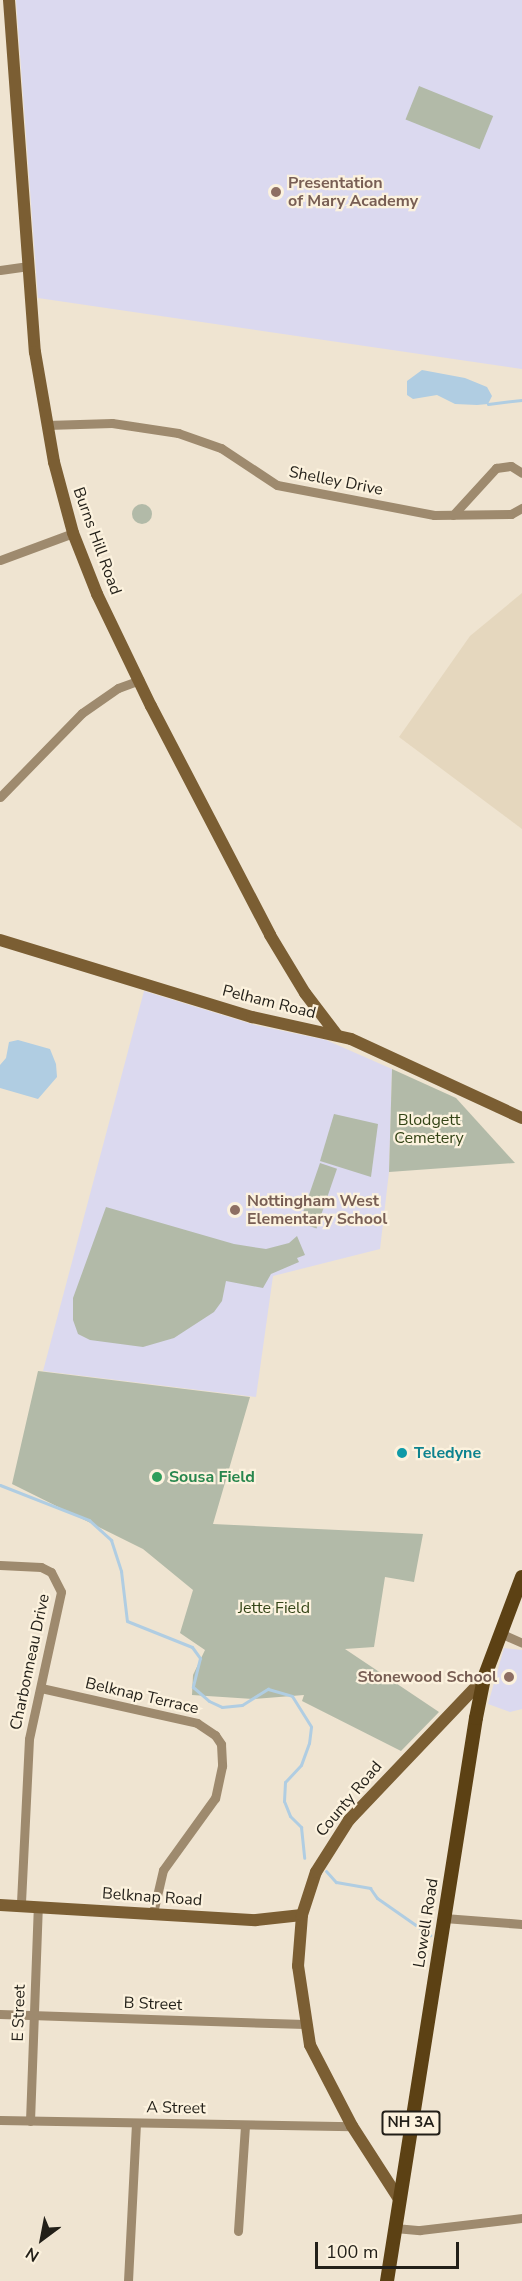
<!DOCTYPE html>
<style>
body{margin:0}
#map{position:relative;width:522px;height:2281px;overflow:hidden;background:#efe4d1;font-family:"Nunito Sans",sans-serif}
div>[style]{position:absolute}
.built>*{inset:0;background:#e5d7be}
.education>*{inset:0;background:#dbd9ef}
.green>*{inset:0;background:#b2baa8;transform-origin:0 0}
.round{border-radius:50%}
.water>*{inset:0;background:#b0cde2}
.stream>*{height:3px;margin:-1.5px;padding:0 1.5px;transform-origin:1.5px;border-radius:1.5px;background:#b0cde2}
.street>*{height:9px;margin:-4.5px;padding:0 4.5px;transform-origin:4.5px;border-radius:4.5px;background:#9e8a6e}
.secondary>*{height:12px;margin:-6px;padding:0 6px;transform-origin:6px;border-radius:6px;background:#7b5e33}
.primary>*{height:14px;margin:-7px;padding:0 7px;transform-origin:7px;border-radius:7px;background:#5c4114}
.dots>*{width:16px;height:16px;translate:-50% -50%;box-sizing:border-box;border:3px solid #fcf2de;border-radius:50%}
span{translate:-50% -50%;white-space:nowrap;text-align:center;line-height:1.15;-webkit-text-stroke:4.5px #fcf2de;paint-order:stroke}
.shield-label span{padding:2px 4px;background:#fcf2de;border:2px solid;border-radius:4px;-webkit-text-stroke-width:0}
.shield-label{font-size:15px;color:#221f18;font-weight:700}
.education-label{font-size:16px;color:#785e54;font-weight:700}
.left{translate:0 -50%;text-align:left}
.right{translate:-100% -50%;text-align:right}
.street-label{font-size:16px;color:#221f18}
.park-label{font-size:16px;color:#334416}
.culture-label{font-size:16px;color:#0d838f;font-weight:700}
.leisure-label{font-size:16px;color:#27864d;font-weight:700}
.north{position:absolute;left:12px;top:2209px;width:60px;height:60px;-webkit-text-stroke:4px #fcf2de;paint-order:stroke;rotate:212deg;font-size:16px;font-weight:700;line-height:24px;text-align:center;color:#221f18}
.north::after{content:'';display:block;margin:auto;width:21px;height:27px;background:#221f18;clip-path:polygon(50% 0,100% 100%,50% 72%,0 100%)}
.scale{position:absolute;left:315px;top:2242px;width:144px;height:27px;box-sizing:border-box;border:3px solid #221f18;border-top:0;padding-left:8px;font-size:18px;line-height:21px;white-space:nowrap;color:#221f18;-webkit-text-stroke:4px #fcf2de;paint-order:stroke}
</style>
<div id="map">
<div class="built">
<i style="clip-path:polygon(522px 593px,522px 829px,399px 737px,470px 636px)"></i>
</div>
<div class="education">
<i style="clip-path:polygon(16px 0,522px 0,522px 369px,38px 298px)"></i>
<i style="clip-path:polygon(144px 991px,255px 1025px,326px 1040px,392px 1069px,389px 1172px,380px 1249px,273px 1276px,256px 1397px,43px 1371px)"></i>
<i style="clip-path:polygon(504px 1648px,522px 1650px,522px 1709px,510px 1712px,488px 1704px)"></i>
</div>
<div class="green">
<i style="left:419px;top:86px;width:80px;height:36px;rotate:22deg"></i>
<i class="round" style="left:132px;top:504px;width:20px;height:20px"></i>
<i style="clip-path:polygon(392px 1069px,456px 1098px,515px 1163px,389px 1172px)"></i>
<i style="clip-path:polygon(334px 1114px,378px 1124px,371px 1177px,320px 1161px)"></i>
<i style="left:320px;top:1163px;width:18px;height:63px;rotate:19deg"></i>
<i style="clip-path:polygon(106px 1207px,234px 1244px,266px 1249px,289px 1243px,297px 1236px,305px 1255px,297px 1258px,299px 1262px,271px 1274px,263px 1288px,226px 1281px,222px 1301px,214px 1312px,174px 1338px,143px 1347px,90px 1340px,78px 1334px,73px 1320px,73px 1298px)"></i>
<i style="clip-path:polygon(38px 1371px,250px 1397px,213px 1524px,423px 1534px,414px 1582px,385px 1577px,374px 1647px,345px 1649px,439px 1712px,401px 1751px,302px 1701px,304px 1695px,253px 1699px,192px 1695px,193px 1675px,205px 1650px,180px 1633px,193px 1590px,143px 1549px,12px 1484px)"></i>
</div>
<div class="water">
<i style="clip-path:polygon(422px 370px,465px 378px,487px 387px,492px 396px,488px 404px,477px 405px,455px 404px,437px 395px,413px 399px,407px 395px,407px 381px)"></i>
<i style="clip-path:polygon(18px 1040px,50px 1049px,56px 1064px,57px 1077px,38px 1099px,0 1088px,0 1065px,6px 1058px,9px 1042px)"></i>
</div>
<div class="stream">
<i style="left:488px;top:404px;width:34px;rotate:-7deg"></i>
<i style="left:0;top:1485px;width:96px;rotate:21.5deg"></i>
<i style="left:89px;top:1520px;width:30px;rotate:42deg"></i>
<i style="left:111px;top:1540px;width:33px;rotate:72deg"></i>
<i style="left:121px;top:1571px;width:50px;rotate:83.2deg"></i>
<i style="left:127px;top:1621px;width:70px;rotate:21.8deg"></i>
<i style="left:192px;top:1647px;width:14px;rotate:54deg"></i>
<i style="left:200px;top:1658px;width:30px;rotate:104deg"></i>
<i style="left:193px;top:1687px;width:21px;rotate:41deg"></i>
<i style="left:209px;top:1701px;width:14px;rotate:25deg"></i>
<i style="left:222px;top:1707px;width:20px;rotate:-6deg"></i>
<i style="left:242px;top:1705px;width:31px;rotate:-32deg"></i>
<i style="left:268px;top:1689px;width:25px;rotate:16deg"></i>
<i style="left:292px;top:1696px;width:36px;rotate:58deg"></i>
<i style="left:311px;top:1727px;width:16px;rotate:97deg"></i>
<i style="left:309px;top:1743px;width:23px;rotate:110deg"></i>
<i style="left:301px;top:1765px;width:23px;rotate:133deg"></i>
<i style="left:285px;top:1782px;width:19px;rotate:93deg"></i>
<i style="left:284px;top:1801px;width:16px;rotate:68deg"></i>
<i style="left:290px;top:1816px;width:16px;rotate:45deg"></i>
<i style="left:301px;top:1827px;width:31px;rotate:84deg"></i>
<i style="left:326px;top:1871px;width:15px;rotate:48deg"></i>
<i style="left:336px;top:1882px;width:35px;rotate:10deg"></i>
<i style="left:370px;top:1888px;width:12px;rotate:55deg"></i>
<i style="left:377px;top:1898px;width:65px;rotate:34.9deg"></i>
</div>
<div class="street">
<i style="left:0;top:270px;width:27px;rotate:-8deg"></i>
<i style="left:47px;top:425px;width:65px;rotate:-1.8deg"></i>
<i style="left:112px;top:423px;width:67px;rotate:8.6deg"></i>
<i style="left:178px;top:433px;width:46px;rotate:19.2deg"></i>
<i style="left:221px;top:448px;width:67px;rotate:33.5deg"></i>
<i style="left:277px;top:485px;width:160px;rotate:10.8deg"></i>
<i style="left:434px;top:515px;width:77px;rotate:-0.7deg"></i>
<i style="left:511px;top:514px;width:13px;rotate:-29deg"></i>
<i style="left:453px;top:515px;width:64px;rotate:-47.5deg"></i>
<i style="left:496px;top:468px;width:15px;rotate:-8deg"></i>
<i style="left:511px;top:466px;width:13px;rotate:32deg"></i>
<i style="left:0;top:560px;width:78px;rotate:-20.3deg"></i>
<i style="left:0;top:797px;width:117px;rotate:-45.7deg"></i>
<i style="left:82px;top:713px;width:44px;rotate:-34.8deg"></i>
<i style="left:118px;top:688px;width:23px;rotate:-20deg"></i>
<i style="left:0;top:1565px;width:41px;rotate:2.8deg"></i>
<i style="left:41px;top:1567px;width:11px;rotate:27deg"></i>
<i style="left:51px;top:1572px;width:22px;rotate:63deg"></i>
<i style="left:61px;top:1592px;width:150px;rotate:102.3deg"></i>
<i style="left:29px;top:1739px;width:166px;rotate:92.8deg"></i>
<i style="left:500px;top:1633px;width:24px;rotate:24deg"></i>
<i style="left:41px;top:1688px;width:160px;rotate:12.6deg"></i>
<i style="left:197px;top:1723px;width:22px;rotate:34deg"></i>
<i style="left:215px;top:1735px;width:11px;rotate:56deg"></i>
<i style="left:221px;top:1744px;width:22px;rotate:87deg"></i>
<i style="left:222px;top:1766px;width:33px;rotate:102deg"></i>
<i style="left:215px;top:1798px;width:89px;rotate:125.8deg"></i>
<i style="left:163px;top:1870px;width:44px;rotate:103.1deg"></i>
<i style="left:444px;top:1918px;width:78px;rotate:4.4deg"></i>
<i style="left:0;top:2014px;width:305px;rotate:1.9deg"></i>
<i style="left:0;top:2120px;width:352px;rotate:1deg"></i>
<i style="left:30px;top:2121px;width:215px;rotate:-87.9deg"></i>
<i style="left:395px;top:2228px;width:25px;rotate:5deg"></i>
<i style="left:420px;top:2230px;width:103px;rotate:-6.7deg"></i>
<i style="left:238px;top:2231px;width:106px;rotate:-86.2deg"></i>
<i style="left:128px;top:2281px;width:158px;rotate:-87.1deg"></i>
</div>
<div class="secondary">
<i style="left:9px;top:0;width:353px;rotate:85.8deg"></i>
<i style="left:35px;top:352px;width:112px;rotate:80.2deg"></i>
<i style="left:54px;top:462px;width:73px;rotate:75deg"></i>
<i style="left:73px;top:533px;width:66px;rotate:68.5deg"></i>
<i style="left:97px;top:594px;width:124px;rotate:64.3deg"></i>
<i style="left:151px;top:706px;width:258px;rotate:62.5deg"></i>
<i style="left:270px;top:935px;width:68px;rotate:58.9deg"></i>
<i style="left:305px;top:993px;width:53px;rotate:52.7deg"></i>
<i style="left:0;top:940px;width:264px;rotate:17deg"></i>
<i style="left:252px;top:1017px;width:101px;rotate:12.5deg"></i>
<i style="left:351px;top:1039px;width:188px;rotate:24.8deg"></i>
<i style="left:0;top:1905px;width:256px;rotate:3.4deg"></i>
<i style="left:256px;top:1920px;width:46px;rotate:-6.2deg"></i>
<i style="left:399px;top:2199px;width:87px;rotate:-122.8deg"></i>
<i style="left:352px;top:2126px;width:91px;rotate:-117.4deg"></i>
<i style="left:310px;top:2045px;width:80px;rotate:-98.6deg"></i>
<i style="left:298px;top:1966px;width:51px;rotate:-85.5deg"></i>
<i style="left:302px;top:1915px;width:45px;rotate:-72deg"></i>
<i style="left:316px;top:1872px;width:62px;rotate:-57.6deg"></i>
<i style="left:349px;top:1820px;width:196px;rotate:-46.4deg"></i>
</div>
<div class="primary">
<i style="left:387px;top:2281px;width:570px;rotate:-81.02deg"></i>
<i style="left:476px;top:1718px;width:41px;rotate:-78.7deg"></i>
<i style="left:484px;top:1678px;width:108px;rotate:-69.4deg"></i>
</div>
<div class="dots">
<i style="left:276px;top:192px;background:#8d6e63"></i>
<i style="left:235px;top:1210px;background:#8d6e63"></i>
<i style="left:402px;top:1453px;background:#0f9aa8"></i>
<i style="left:157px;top:1477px;background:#2e9e5b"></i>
<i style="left:509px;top:1677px;background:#8d6e63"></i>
</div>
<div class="shield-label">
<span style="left:411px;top:2123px">NH 3A</span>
</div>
<div class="education-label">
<span class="left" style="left:288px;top:192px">Presentation<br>of Mary Academy</span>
<span class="left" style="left:247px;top:1210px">Nottingham West<br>Elementary School</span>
<span class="right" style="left:497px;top:1677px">Stonewood School</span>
</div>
<div class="street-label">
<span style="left:336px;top:481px;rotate:11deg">Shelley Drive</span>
<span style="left:97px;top:541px;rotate:70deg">Burns Hill Road</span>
<span style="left:269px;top:1002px;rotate:14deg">Pelham Road</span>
<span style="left:30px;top:1662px;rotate:-78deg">Charbonneau Drive</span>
<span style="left:142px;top:1696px;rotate:13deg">Belknap Terrace</span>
<span style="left:349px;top:1799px;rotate:-50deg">County Road</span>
<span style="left:152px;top:1897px;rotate:4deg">Belknap Road</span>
<span style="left:426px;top:1923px;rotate:-81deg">Lowell Road</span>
<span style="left:153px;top:2004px;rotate:2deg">B Street</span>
<span style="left:19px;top:2013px;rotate:-88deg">E Street</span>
<span style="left:176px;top:2108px;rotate:1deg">A Street</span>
</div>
<div class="park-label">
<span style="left:429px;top:1129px">Blodgett<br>Cemetery</span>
<span style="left:274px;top:1608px">Jette Field</span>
</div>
<div class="culture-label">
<span class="left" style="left:414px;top:1453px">Teledyne</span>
</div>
<div class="leisure-label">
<span class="left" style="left:169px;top:1477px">Sousa Field</span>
</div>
<div class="north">N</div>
<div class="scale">100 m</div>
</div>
